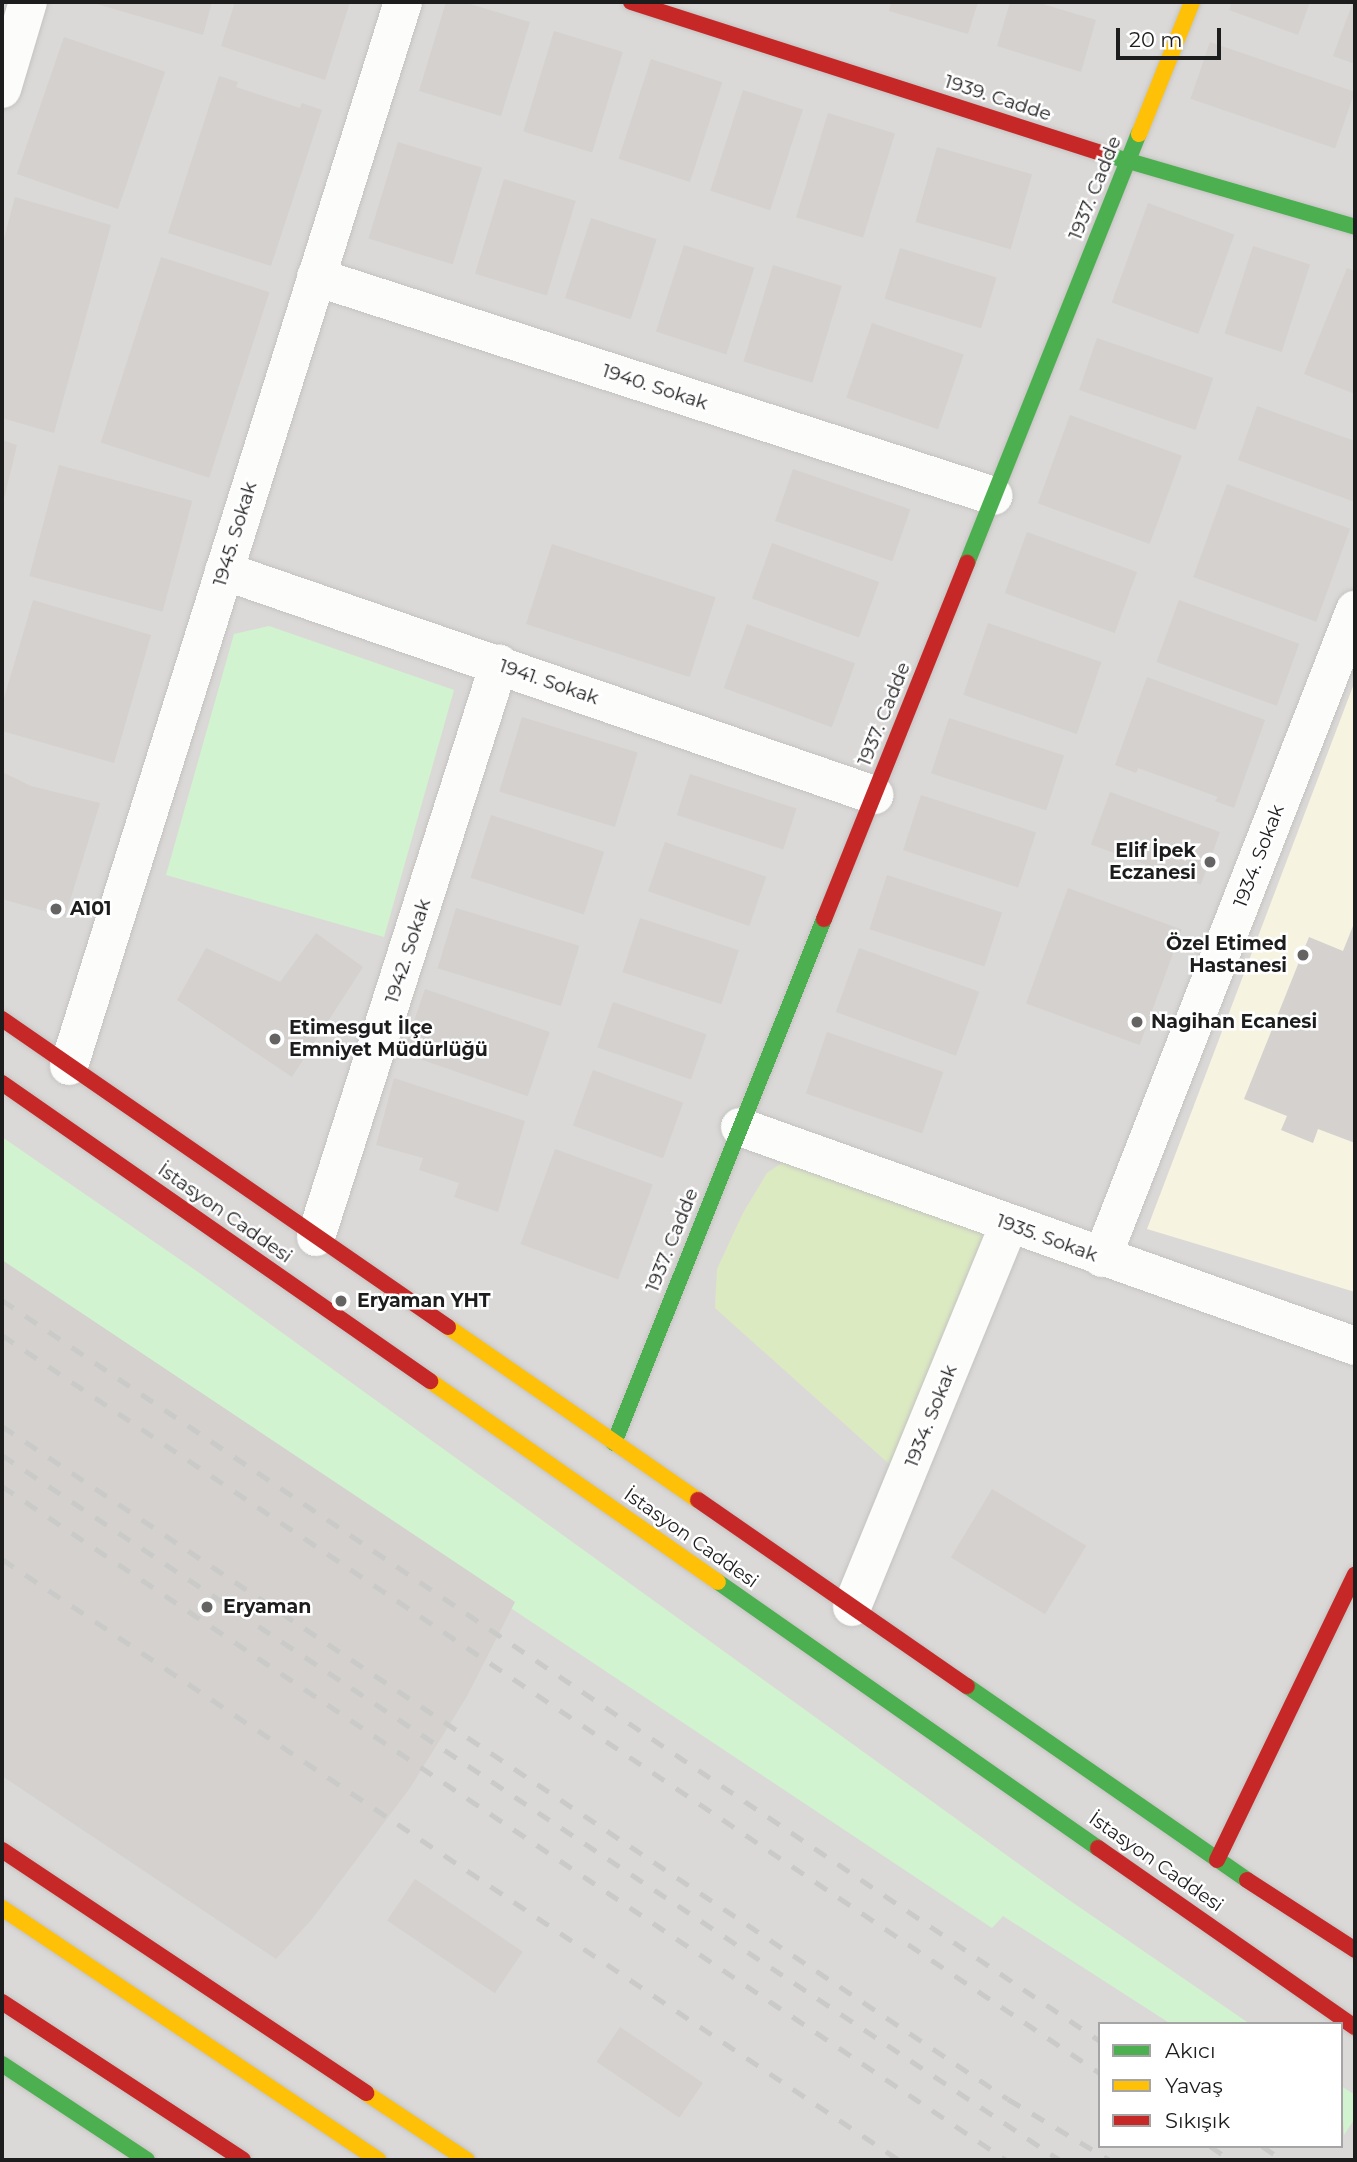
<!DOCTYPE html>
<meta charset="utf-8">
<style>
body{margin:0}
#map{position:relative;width:1357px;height:2162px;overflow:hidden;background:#ece9e5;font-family:Montserrat,sans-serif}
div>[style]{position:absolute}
.residential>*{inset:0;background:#dbd9d7}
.education>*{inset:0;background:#f6f3e0}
.grass>*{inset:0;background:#dceac2}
.park>*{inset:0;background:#d2f3cf}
.parking>*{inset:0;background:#dad9d7;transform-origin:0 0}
.building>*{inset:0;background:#d4d1ce;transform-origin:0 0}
.roads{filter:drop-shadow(0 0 2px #c4c3c1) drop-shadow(0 0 2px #c4c3c1)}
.street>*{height:38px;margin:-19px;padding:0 19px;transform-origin:19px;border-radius:19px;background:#fcfcfb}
.fast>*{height:16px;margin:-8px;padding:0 8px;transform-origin:8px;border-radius:8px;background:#4caf50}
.slow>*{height:16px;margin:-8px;padding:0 8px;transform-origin:8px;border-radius:8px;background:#ffc107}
.jam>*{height:16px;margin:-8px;padding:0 8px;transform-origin:8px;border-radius:8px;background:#c62828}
.rail>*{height:5px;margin-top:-2.5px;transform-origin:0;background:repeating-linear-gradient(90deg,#cacac9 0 14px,transparent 0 28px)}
.dots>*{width:19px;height:19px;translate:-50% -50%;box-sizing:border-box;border:4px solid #fff;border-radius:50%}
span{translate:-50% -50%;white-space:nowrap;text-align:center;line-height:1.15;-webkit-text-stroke:5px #fff;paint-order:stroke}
.street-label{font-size:19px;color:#1d1d1d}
.poi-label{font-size:19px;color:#1d1d1d;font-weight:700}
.right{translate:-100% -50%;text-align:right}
.left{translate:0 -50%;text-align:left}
.frame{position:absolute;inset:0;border:4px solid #1d1d1d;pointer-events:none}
.legend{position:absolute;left:1098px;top:2022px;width:245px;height:126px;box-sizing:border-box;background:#fff;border:2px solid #a5a5a5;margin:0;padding:9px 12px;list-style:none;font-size:21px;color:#1d1d1d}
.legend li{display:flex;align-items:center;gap:14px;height:35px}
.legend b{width:35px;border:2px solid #a5a5a5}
.scale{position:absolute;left:1116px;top:28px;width:105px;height:32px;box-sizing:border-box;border:4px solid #1d1d1d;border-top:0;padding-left:9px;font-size:21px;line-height:24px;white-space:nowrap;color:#1d1d1d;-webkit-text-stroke:5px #fff;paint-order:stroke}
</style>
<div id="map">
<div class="residential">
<i style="clip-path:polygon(evenodd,2px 2px,1355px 2px,1355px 2160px,2px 2160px,2px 2px,1100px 2024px,1341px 2024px,1341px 2146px,1100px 2146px,1100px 2024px)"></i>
</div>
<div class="education">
<i style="clip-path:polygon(1355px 681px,1355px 1292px,1147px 1229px)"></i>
</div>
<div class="grass">
<i style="clip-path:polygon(789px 1158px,995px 1232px,897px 1471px,715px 1308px,717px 1269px,743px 1213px,767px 1173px)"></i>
</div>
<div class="park">
<i style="clip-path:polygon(269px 626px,454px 690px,384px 937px,166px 875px,234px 634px)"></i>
<i style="clip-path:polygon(2px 1137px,198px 1272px,1066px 1898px,1250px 2024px,1171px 2024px,1003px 1916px,992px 1928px,2px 1270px)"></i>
<i style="clip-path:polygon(1341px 2086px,1355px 2095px,1355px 2118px,1344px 2135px)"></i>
</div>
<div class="parking">
<i style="left:989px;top:1045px;width:144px;height:127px;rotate:19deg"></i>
<i style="clip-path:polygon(373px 1928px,465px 1990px,472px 1982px,501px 2002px,527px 1963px,609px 2020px,576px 2065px,697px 2146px,733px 2088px,840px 2160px,535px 2160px,281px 1994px,299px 1968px)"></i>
</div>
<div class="building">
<i style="clip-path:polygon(90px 2px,212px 2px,203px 35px)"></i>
<i style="clip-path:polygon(235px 2px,350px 2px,325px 80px,221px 46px)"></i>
<i style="clip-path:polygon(446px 2px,463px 2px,530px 22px,501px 116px,419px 91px)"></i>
<i style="clip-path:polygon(891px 2px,978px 2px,968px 34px,889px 11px)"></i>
<i style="clip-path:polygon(1010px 2px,1036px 2px,1096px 20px,1081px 72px,997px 46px)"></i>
<i style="clip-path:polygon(1232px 2px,1310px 2px,1298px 35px,1229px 10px)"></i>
<i style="clip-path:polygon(1353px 2px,1355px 2px,1355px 64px,1333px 56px)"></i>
<i style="left:554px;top:31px;width:72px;height:105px;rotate:17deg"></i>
<i style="left:64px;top:37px;width:107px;height:145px;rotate:19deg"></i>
<i style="left:1210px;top:42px;width:153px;height:60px;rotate:19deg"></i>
<i style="left:651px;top:59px;width:75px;height:105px;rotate:18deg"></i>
<i style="clip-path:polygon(219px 76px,238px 82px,236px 87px,300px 108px,302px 103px,322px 110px,271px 266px,168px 233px)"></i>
<i style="left:743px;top:90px;width:63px;height:106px;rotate:18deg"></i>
<i style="left:828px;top:113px;width:70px;height:109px;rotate:17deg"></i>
<i style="left:398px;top:142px;width:88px;height:101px;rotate:17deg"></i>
<i style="left:937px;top:147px;width:99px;height:78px;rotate:16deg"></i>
<i style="left:504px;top:179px;width:75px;height:99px;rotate:17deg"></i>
<i style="clip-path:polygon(15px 197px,111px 225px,54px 433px,2px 418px,2px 246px)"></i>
<i style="left:1148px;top:203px;width:92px;height:106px;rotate:20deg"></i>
<i style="left:591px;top:218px;width:69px;height:84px;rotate:18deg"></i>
<i style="left:684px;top:245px;width:74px;height:91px;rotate:18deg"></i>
<i style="left:1253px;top:246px;width:60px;height:92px;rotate:18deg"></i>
<i style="left:900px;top:248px;width:101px;height:53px;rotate:17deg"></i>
<i style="left:161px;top:257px;width:114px;height:195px;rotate:18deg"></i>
<i style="left:773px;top:265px;width:72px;height:101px;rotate:17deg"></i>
<i style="clip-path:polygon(1347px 268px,1355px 271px,1355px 394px,1304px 374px)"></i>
<i style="left:872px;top:323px;width:97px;height:79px;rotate:19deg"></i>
<i style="left:1097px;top:338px;width:123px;height:55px;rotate:19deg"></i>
<i style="clip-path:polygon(1257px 406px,1355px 441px,1355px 502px,1238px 460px)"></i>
<i style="left:1070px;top:415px;width:119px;height:94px;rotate:20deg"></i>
<i style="clip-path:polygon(2px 440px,17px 445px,3px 503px,2px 503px)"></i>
<i style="left:59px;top:465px;width:138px;height:115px;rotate:15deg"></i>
<i style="left:793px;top:469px;width:124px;height:55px;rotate:19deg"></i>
<i style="left:1227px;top:484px;width:131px;height:99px;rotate:20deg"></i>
<i style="left:1027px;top:532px;width:117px;height:65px;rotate:20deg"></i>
<i style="left:772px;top:543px;width:114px;height:59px;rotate:20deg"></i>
<i style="left:552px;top:544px;width:172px;height:84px;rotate:18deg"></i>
<i style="clip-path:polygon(33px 600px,151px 635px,114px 763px,2px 731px,2px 705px)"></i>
<i style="left:1179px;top:600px;width:128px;height:66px;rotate:20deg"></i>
<i style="left:988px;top:623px;width:120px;height:76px;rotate:19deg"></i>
<i style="left:747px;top:624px;width:115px;height:68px;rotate:20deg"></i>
<i style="clip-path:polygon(1147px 677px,1265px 720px,1234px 808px,1215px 801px,1218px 797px,1138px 768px,1136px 773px,1115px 765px)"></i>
<i style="left:522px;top:717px;width:121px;height:78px;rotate:17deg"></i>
<i style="left:949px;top:718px;width:121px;height:58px;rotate:18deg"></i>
<i style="clip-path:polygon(2px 772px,31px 786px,100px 803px,65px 917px,2px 899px)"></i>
<i style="left:690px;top:774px;width:112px;height:43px;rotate:18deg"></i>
<i style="left:1110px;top:792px;width:117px;height:56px;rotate:20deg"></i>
<i style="left:921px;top:795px;width:121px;height:58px;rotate:18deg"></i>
<i style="left:491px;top:815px;width:119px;height:66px;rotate:18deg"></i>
<i style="left:665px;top:842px;width:107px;height:52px;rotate:19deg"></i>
<i style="left:887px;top:875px;width:121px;height:57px;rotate:18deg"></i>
<i style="left:1068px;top:888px;width:121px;height:123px;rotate:20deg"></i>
<i style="left:456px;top:908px;width:129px;height:63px;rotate:17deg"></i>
<i style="left:640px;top:918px;width:104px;height:57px;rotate:18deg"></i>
<i style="clip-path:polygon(1355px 921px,1355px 1143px,1318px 1129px,1313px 1143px,1281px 1130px,1287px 1116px,1244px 1099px,1309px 937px,1343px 951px)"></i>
<i style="clip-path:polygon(316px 933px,363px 967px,292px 1077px,177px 1000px,206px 948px,280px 982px)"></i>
<i style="left:859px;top:948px;width:128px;height:68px;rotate:20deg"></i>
<i style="left:425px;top:989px;width:132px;height:68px;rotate:19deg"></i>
<i style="left:613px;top:1002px;width:99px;height:48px;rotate:19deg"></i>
<i style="left:827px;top:1032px;width:123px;height:65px;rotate:19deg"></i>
<i style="left:593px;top:1070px;width:96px;height:59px;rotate:20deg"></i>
<i style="clip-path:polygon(394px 1078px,525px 1121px,498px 1212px,454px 1197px,459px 1183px,419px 1170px,423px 1158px,376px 1145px)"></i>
<i style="left:555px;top:1149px;width:104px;height:101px;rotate:20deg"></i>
<i style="clip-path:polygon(2px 1260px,515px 1602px,466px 1698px,410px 1788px,312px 1919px,276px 1959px,2px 1776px)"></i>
<i style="left:992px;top:1489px;width:110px;height:80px;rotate:31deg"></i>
<i style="left:415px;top:1879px;width:130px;height:50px;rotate:34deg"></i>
<i style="left:620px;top:2027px;width:100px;height:42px;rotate:34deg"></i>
</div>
<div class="roads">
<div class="street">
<i style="left:2px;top:89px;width:91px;rotate:-73.4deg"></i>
<i style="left:316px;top:277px;width:712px;rotate:17.9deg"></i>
<i style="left:224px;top:571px;width:688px;rotate:19.01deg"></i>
<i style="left:69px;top:1066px;width:1115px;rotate:-72.57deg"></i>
<i style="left:740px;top:1127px;width:653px;rotate:19.6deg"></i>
<i style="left:316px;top:1237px;width:602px;rotate:-72.29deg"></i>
<i style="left:1102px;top:1258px;width:696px;rotate:-68.67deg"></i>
<i style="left:852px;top:1607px;width:414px;rotate:-67.7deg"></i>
</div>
<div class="fast">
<i style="left:1101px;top:153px;width:265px;rotate:16.2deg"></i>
<i style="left:967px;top:563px;width:462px;rotate:-68.2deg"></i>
<i style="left:614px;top:1443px;width:565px;rotate:-68.16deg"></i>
<i style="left:718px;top:1582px;width:464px;rotate:35deg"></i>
<i style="left:967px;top:1686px;width:341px;rotate:34.7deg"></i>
<i style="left:2px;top:2064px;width:174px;rotate:33.5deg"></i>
</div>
<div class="slow">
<i style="left:1139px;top:134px;width:142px;rotate:-68.1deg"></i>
<i style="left:448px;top:1327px;width:304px;rotate:34.7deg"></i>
<i style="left:430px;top:1381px;width:351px;rotate:34.9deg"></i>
<i style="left:2px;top:1908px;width:453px;rotate:33.8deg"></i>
<i style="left:366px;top:2093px;width:121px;rotate:33.6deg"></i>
</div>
<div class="jam">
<i style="left:631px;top:2px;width:494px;rotate:17.8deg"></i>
<i style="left:824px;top:919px;width:384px;rotate:-68.1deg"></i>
<i style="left:2px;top:1019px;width:542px;rotate:34.63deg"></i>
<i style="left:2px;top:1083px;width:522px;rotate:34.85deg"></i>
<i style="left:698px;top:1500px;width:327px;rotate:34.7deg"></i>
<i style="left:1098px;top:1848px;width:313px;rotate:34.9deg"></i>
<i style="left:2px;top:1850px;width:438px;rotate:33.7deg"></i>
<i style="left:1217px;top:1860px;width:317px;rotate:-64.2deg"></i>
<i style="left:1247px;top:1880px;width:129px;rotate:32.9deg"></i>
<i style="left:2px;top:2002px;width:288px;rotate:33.2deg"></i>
</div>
</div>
<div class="rail">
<i style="left:2px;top:1300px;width:1325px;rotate:34.01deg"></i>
<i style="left:2px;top:1335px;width:1323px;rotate:33.91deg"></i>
<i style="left:2px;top:1426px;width:1210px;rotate:33.78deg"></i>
<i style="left:1008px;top:2099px;width:119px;rotate:30.9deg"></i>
<i style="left:2px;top:1455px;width:1271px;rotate:33.68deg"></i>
<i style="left:2px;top:1486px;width:1209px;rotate:33.87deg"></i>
<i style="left:2px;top:1559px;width:1080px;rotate:33.82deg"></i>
<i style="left:1210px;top:2146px;width:25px;rotate:34deg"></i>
<i style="left:1262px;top:2146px;width:25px;rotate:34deg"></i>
</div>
<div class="dots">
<i style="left:1210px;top:862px;background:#656463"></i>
<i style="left:56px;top:909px;background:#656463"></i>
<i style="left:1303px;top:955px;background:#656463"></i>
<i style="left:1137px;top:1022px;background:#656463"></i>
<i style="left:275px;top:1039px;background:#656463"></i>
<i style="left:341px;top:1301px;background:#656463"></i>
<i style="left:207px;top:1607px;background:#656463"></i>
</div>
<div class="street-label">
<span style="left:998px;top:98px;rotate:18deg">1939. Cadde</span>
<span style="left:1095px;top:188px;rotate:-68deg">1937. Cadde</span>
<span style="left:655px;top:387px;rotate:18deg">1940. Sokak</span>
<span style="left:235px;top:534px;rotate:-73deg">1945. Sokak</span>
<span style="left:549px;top:682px;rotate:19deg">1941. Sokak</span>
<span style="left:884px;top:714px;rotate:-68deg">1937. Cadde</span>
<span style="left:1259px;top:856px;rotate:-69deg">1934. Sokak</span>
<span style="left:408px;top:951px;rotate:-72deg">1942. Sokak</span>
<span style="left:225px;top:1213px;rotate:35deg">İstasyon Caddesi</span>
<span style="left:1047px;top:1238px;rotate:20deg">1935. Sokak</span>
<span style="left:672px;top:1240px;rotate:-68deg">1937. Cadde</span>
<span style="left:931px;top:1416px;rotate:-68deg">1934. Sokak</span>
<span style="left:691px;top:1538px;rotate:35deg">İstasyon Caddesi</span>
<span style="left:1156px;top:1862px;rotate:35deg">İstasyon Caddesi</span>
</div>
<div class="poi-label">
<span class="right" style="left:1196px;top:862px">Elif İpek<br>Eczanesi</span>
<span class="left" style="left:70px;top:909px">A101</span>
<span class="right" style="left:1287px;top:955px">Özel Etimed<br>Hastanesi</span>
<span class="left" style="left:1151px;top:1022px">Nagihan Ecanesi</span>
<span class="left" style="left:289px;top:1039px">Etimesgut İlçe<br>Emniyet Müdürlüğü</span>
<span class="left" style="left:357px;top:1301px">Eryaman YHT</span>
<span class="left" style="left:223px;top:1607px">Eryaman</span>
</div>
<div class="frame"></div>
<ul class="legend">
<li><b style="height:9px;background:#4caf50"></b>Akıcı</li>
<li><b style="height:9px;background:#ffc107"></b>Yavaş</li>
<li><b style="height:9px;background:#c62828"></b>Sıkışık</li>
</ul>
<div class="scale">20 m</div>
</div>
